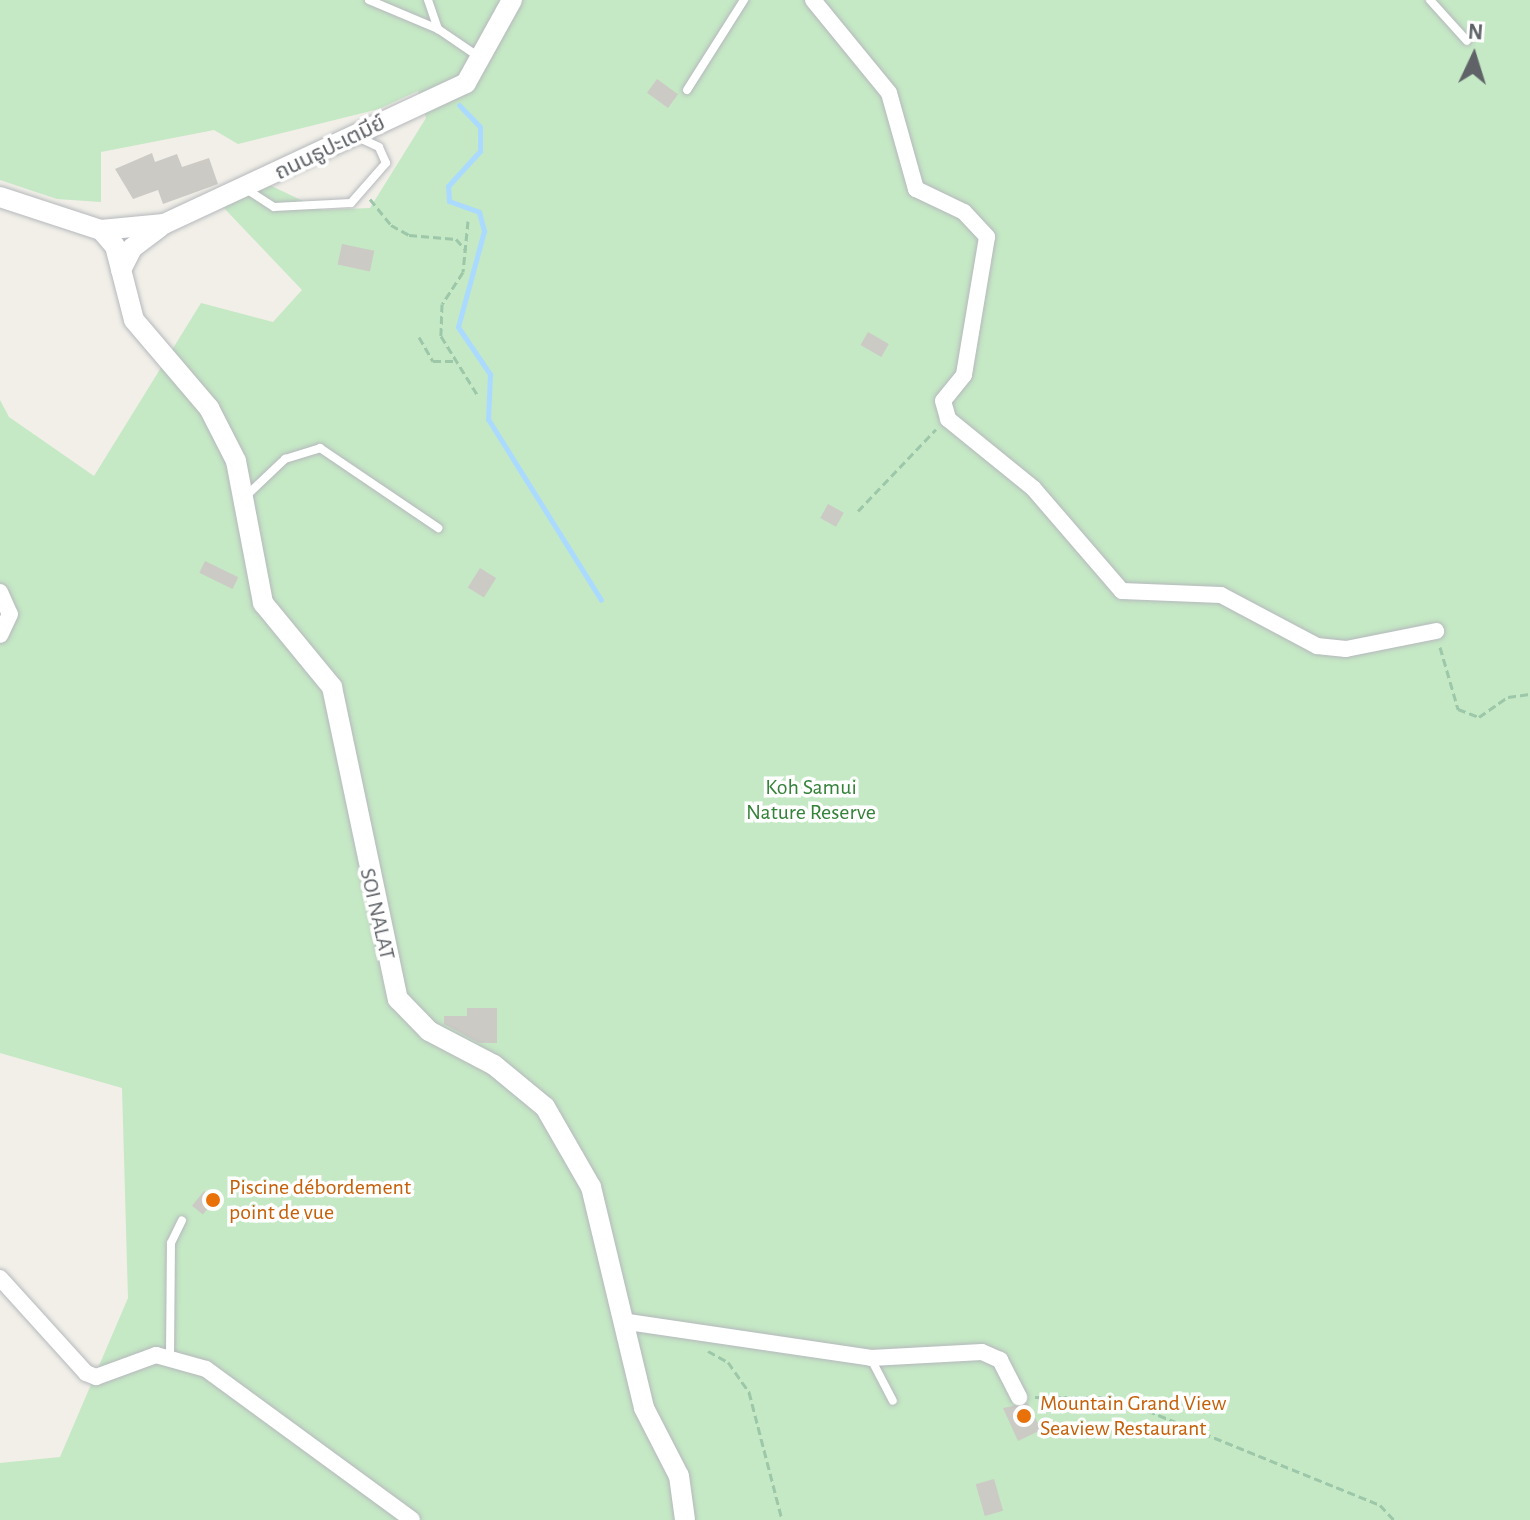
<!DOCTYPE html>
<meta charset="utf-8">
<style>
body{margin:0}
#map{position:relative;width:1530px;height:1520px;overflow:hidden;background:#f1efe8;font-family:"Alegreya Sans","Noto Sans Thai",sans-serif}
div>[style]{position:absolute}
.green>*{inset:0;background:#c5e8c5}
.stream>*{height:5px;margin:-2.5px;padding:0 2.5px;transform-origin:2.5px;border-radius:2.5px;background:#aadaff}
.building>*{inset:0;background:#cccac5;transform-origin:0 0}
.path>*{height:3px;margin-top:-1.5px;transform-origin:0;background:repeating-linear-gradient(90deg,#9cc7a9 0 8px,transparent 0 12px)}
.roads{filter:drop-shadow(0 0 2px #b5b8bc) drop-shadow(0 0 2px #b5b8bc)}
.service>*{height:8px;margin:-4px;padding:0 4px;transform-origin:4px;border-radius:4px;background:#fff}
.minor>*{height:16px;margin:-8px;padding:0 8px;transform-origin:8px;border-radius:8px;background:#fff}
.tertiary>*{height:20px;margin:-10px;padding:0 10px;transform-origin:10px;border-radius:10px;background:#fff}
.dots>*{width:22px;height:22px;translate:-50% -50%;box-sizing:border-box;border:4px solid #fff;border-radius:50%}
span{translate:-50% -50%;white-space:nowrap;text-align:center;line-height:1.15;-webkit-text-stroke:7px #fff;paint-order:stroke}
.street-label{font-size:22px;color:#5f6368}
.park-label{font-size:22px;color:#348238}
.food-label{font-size:22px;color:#c56008}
.left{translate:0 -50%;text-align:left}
.north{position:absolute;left:1434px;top:16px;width:80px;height:80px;-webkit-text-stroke:6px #fff;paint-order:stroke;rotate:4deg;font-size:22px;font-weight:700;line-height:32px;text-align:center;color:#5f6368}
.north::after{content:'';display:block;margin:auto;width:28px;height:36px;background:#5f6368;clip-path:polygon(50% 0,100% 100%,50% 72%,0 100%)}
</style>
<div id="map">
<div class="green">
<i style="clip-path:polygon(0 0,1530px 0,1530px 1520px,0 1520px,0 1463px,60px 1457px,128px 1298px,122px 1088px,0 1053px,0 400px,9px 417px,94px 476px,201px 303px,273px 322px,302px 290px,224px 208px,191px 217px,263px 182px,322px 210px,370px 208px,426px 118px,418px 91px,379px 109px,238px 144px,214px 130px,101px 152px,101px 202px,57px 199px,0 180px)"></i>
</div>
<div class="stream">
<i style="left:459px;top:105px;width:30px;rotate:46deg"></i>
<i style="left:480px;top:127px;width:24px;rotate:90deg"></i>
<i style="left:480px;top:151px;width:47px;rotate:132.4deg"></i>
<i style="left:448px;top:186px;width:15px;rotate:86deg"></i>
<i style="left:449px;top:201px;width:32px;rotate:20deg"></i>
<i style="left:479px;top:212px;width:20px;rotate:75deg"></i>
<i style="left:484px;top:231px;width:99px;rotate:105.2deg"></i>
<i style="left:458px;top:327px;width:57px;rotate:55.8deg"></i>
<i style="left:490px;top:374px;width:45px;rotate:92.5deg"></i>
<i style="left:488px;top:419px;width:213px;rotate:58deg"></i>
</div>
<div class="building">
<i style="left:657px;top:79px;width:26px;height:17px;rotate:36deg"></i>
<i style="clip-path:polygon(152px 153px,155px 162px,177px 154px,182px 167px,209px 158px,218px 184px,163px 204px,158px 190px,133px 199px,115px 169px)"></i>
<i style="left:342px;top:244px;width:33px;height:21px;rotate:12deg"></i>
<i style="left:868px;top:332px;width:24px;height:15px;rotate:30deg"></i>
<i style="left:828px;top:504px;width:18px;height:16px;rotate:29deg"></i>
<i style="left:205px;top:561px;width:37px;height:13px;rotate:26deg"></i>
<i style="left:480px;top:568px;width:19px;height:23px;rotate:32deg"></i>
<i style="clip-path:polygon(467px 1008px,497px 1008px,497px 1043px,479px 1043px,444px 1024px,444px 1016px,467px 1016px)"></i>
<i style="left:204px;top:1191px;width:14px;height:19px;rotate:39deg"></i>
<i style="clip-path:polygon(1028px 1403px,1041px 1430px,1018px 1441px,1003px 1408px)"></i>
<i style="left:994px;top:1479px;width:33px;height:19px;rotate:74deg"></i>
</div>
<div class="path">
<i style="left:370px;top:199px;width:33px;rotate:51deg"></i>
<i style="left:391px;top:225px;width:21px;rotate:29deg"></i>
<i style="left:409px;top:235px;width:47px;rotate:4.9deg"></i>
<i style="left:456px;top:239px;width:15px;rotate:48deg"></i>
<i style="left:468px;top:221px;width:51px;rotate:95.6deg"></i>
<i style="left:463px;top:272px;width:38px;rotate:123deg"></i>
<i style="left:442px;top:304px;width:32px;rotate:92deg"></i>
<i style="left:441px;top:336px;width:70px;rotate:58.3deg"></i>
<i style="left:419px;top:337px;width:28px;rotate:60deg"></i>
<i style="left:433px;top:361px;width:23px"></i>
<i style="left:858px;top:511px;width:113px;rotate:-46.4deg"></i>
<i style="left:1440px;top:647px;width:65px;rotate:73.8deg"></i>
<i style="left:1458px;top:709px;width:22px;rotate:21deg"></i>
<i style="left:1479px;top:717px;width:35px;rotate:-35deg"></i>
<i style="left:1508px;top:697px;width:22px;rotate:-8deg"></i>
<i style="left:708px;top:1351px;width:23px;rotate:29deg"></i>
<i style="left:728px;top:1362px;width:37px;rotate:55deg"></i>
<i style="left:749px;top:1392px;width:132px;rotate:75.5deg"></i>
<i style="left:1035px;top:1397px;width:79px"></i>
<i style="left:1114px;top:1397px;width:287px;rotate:22.1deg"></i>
<i style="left:1380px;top:1505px;width:21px;rotate:47deg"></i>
</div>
<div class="roads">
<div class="service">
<i style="left:369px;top:0;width:75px;rotate:22.8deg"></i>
<i style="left:438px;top:29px;width:50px;rotate:34.3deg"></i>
<i style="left:428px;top:0;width:31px;rotate:71deg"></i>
<i style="left:1430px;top:0;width:55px;rotate:47.9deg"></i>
<i style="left:687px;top:90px;width:107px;rotate:-57.7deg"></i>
<i style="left:246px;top:189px;width:33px;rotate:33deg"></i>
<i style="left:274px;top:207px;width:77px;rotate:-3deg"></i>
<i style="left:351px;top:203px;width:53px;rotate:-48.8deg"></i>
<i style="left:386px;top:163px;width:17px;rotate:-114deg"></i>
<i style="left:379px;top:147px;width:23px;rotate:-155deg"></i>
<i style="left:246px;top:496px;width:54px;rotate:-43.5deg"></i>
<i style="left:285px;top:459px;width:37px;rotate:-17deg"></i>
<i style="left:320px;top:448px;width:143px;rotate:34.1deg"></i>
<i style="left:170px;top:1355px;width:112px;rotate:-89.5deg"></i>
<i style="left:171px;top:1243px;width:25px;rotate:-64deg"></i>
<i style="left:871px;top:1359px;width:47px;rotate:62.4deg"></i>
</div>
<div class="minor">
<i style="left:813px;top:0;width:120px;rotate:50.7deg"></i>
<i style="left:889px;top:93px;width:100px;rotate:74.3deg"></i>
<i style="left:916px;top:189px;width:53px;rotate:25.6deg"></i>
<i style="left:964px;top:212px;width:34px;rotate:47deg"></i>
<i style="left:987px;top:237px;width:140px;rotate:99.5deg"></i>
<i style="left:964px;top:375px;width:33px;rotate:129deg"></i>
<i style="left:943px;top:401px;width:19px;rotate:74deg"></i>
<i style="left:948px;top:419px;width:109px;rotate:39.1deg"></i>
<i style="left:1033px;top:488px;width:136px;rotate:49.2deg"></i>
<i style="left:1122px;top:591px;width:99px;rotate:2.3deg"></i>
<i style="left:1221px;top:595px;width:109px;rotate:28deg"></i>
<i style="left:1317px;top:646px;width:29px;rotate:6deg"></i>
<i style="left:1346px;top:649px;width:92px;rotate:-11.3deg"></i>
<i style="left:0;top:592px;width:24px;rotate:66deg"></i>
<i style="left:10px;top:614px;width:23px;rotate:115deg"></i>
<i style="left:0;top:1278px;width:128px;rotate:47.8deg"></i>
<i style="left:86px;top:1373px;width:11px;rotate:22deg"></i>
<i style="left:96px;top:1377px;width:64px;rotate:-20.1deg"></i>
<i style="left:156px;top:1355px;width:52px;rotate:15.6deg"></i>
<i style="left:206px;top:1369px;width:255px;rotate:36.2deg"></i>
<i style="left:628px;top:1322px;width:246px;rotate:8.4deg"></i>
<i style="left:871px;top:1358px;width:111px;rotate:-3.1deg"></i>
<i style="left:982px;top:1352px;width:20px;rotate:24deg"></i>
<i style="left:1000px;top:1360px;width:42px;rotate:62.8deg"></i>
</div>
<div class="tertiary">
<i style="left:0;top:197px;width:106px;rotate:18.1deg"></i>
<i style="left:101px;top:230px;width:63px;rotate:-5.4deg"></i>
<i style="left:164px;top:224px;width:333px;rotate:-25deg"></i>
<i style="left:466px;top:83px;width:95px;rotate:-61deg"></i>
<i style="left:101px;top:230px;width:21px;rotate:49deg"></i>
<i style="left:115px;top:246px;width:76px;rotate:75.6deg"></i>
<i style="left:134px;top:320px;width:116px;rotate:49.6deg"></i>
<i style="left:209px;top:408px;width:59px;rotate:63deg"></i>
<i style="left:236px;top:461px;width:145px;rotate:79.2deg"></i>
<i style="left:263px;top:603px;width:109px;rotate:50.6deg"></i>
<i style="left:332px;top:687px;width:319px;rotate:78.1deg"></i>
<i style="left:398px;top:999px;width:45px;rotate:45.9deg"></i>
<i style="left:429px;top:1031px;width:73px;rotate:27.6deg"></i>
<i style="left:494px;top:1065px;width:66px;rotate:39.5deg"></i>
<i style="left:545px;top:1107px;width:92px;rotate:60.1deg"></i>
<i style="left:591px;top:1187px;width:227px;rotate:76.5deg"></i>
<i style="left:644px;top:1408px;width:76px;rotate:62.8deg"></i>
<i style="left:679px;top:1476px;width:44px;rotate:82.2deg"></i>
<i style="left:121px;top:270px;width:25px;rotate:-63deg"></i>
<i style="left:132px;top:248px;width:35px;rotate:-37deg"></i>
</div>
</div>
<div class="dots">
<i style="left:213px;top:1200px;background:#e8710a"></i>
<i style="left:1024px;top:1416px;background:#e8710a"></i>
</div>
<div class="street-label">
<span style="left:330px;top:148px;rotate:-26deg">ถนนธูปะเตมีย์</span>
<span style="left:377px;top:914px;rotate:77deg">SOI NALAT</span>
</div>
<div class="park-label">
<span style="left:811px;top:800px">Koh Samui<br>Nature Reserve</span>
</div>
<div class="food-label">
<span class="left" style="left:229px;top:1200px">Piscine débordement<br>point de vue</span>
<span class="left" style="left:1040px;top:1416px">Mountain Grand View<br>Seaview Restaurant</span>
</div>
<div class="north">N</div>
</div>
